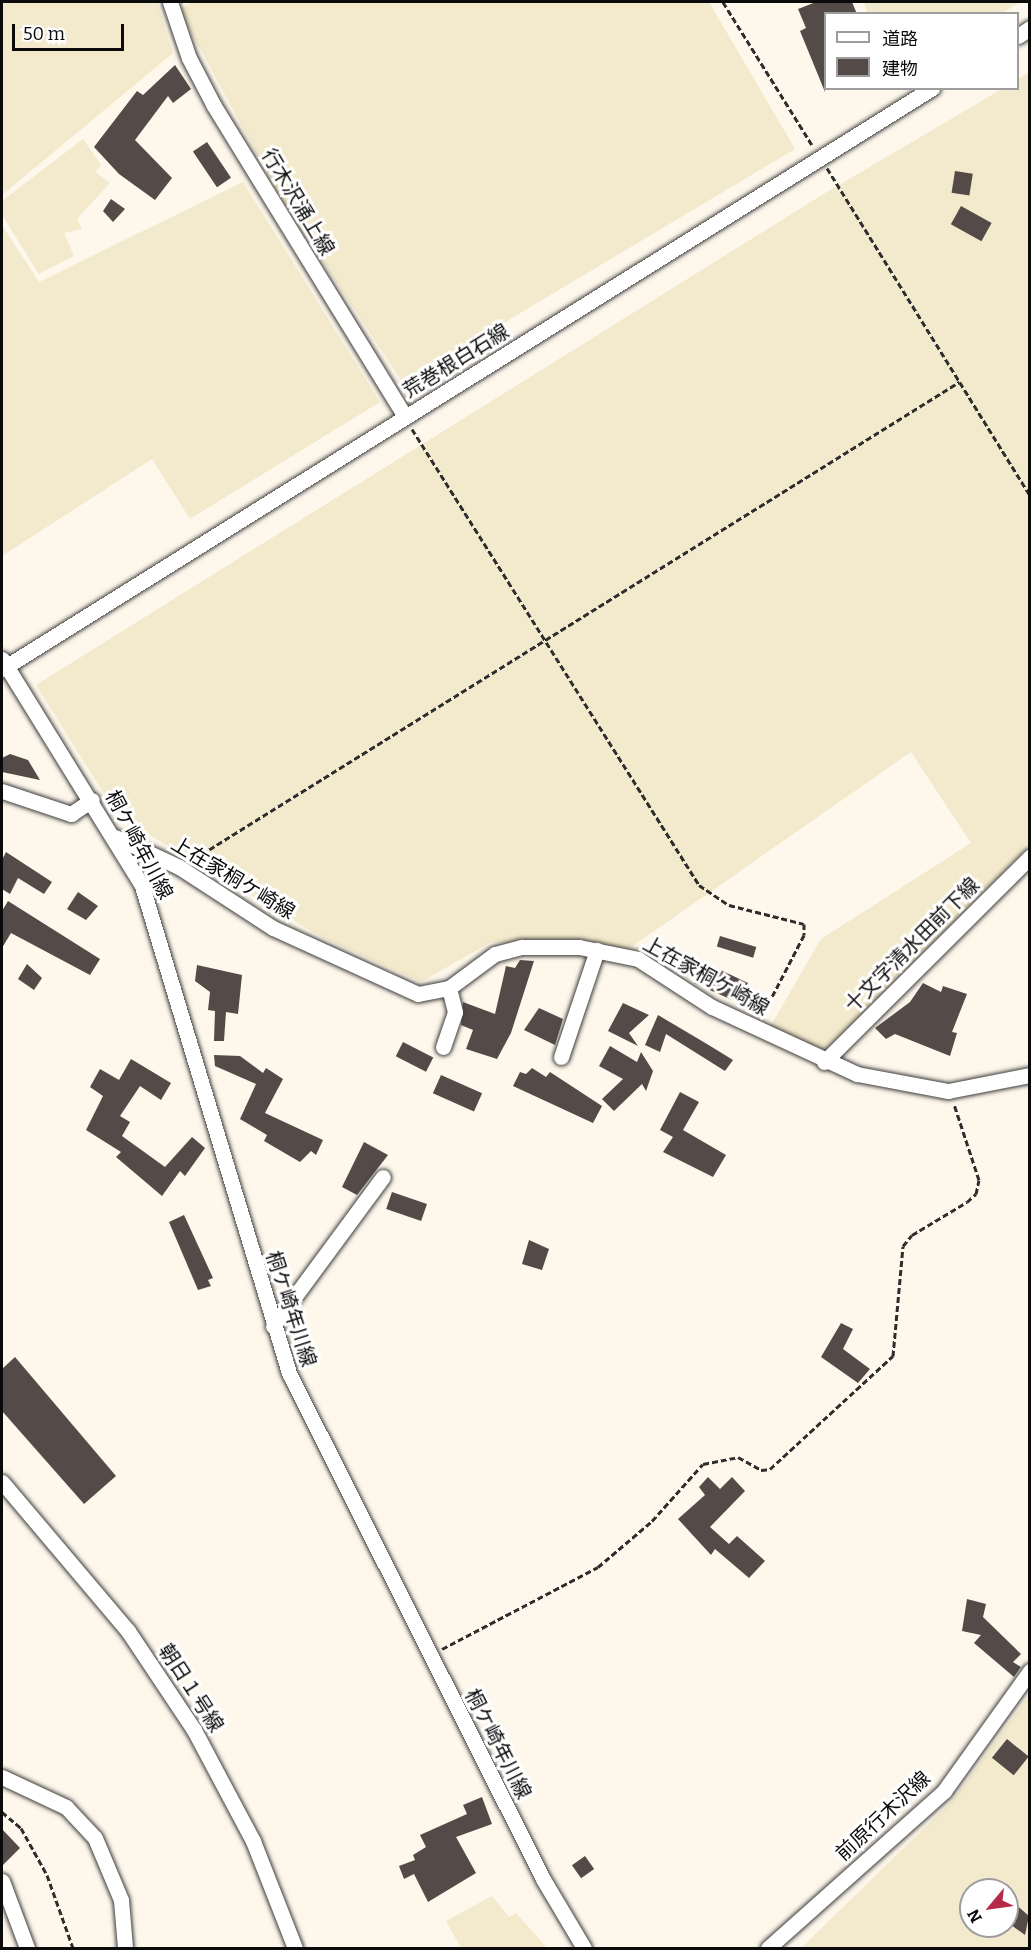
<!DOCTYPE html>
<meta charset="utf-8">
<style>
body{margin:0}
#map{position:relative;width:1031px;height:1950px;overflow:hidden;background:#fef7eb;font-family:Bitter,"Noto Sans JP",serif}
div>[style]{position:absolute}
.farmland>*{inset:0;background:#f3e9cc}
.building>*{inset:0;background:#544b48;transform-origin:0 0}
.path>*{height:3px;margin-top:-1.5px;transform-origin:0;background:repeating-linear-gradient(90deg,#2d2d2d 0 6px,transparent 0 9px)}
.roads{filter:drop-shadow(0 0 2px #3e3e3e) drop-shadow(0 0 2px #3e3e3e)}
.minor>*{height:15px;margin:-7.5px;padding:0 7.5px;transform-origin:7.5px;border-radius:7.5px;background:#fff}
span{translate:-50% -50%;white-space:nowrap;text-align:center;line-height:1.15;-webkit-text-stroke:6px #fff;paint-order:stroke}
.street-label{font-size:20px;color:#0b0b0b}
.frame{position:absolute;inset:0;border:3px solid #0b0b0b;pointer-events:none}
.legend{position:absolute;left:824px;top:12px;width:195px;height:78px;box-sizing:border-box;background:#fff;border:2px solid #9d9d9d;margin:0;padding:8px 10px;list-style:none;font-size:18px;color:#0b0b0b}
.legend li{display:flex;align-items:center;gap:12px;height:30px}
.legend b{width:30px;border:2px solid #9d9d9d}
.north{position:absolute;left:959px;top:1878px;width:60px;height:60px;box-sizing:border-box;background:#fff;border:2px solid #9d9d9d;border-radius:50%;rotate:241deg;font-size:16px;font-weight:700;line-height:24px;text-align:center;color:#0b0b0b}
.north::after{content:'';display:block;margin:auto;width:21px;height:27px;background:#b52a47;clip-path:polygon(50% 0,100% 100%,50% 72%,0 100%)}
.scale{position:absolute;left:12px;top:24px;width:112px;height:27px;box-sizing:border-box;border:3px solid #0b0b0b;border-top:0;padding-left:8px;font-size:18px;line-height:21px;white-space:nowrap;color:#0b0b0b;-webkit-text-stroke:4px #fff;paint-order:stroke}
</style>
<div id="map">
<div class="farmland">
<i style="clip-path:polygon(6px 2px,157px 2px,173px 53px,2px 195px,2px 4px)"></i>
<i style="clip-path:polygon(191px 2px,709px 2px,795px 149px,403px 383px,282px 200px,179px 10px)"></i>
<i style="clip-path:polygon(864px 2px,1020px 2px,1001px 14px,867px 13px)"></i>
<i style="clip-path:polygon(1029px 72px,1029px 846px,819px 1056px,767px 1032px,821px 939px,971px 843px,911px 752px,624px 952px,491px 942px,421px 982px,323px 938px,118px 816px,36px 685px,822px 195px,1002px 89px,1018px 88px,1018px 79px)"></i>
<i style="clip-path:polygon(83px 139px,101px 165px,95px 172px,110px 183px,77px 219px,82px 229px,64px 233px,74px 256px,39px 274px,2px 215px,2px 201px)"></i>
<i style="clip-path:polygon(243px 182px,380px 402px,190px 519px,152px 459px,2px 556px,2px 225px,39px 282px)"></i>
<i style="clip-path:polygon(evenodd,1029px 1695px,1029px 1948px,801px 1948px,952px 1801px,1029px 1695px,971px 1890px,1007px 1890px,1007px 1926px,971px 1926px,971px 1890px)"></i>
<i style="clip-path:polygon(492px 1896px,509px 1917px,516px 1913px,547px 1948px,461px 1948px,446px 1921px)"></i>
</div>
<div class="building">
<i style="clip-path:polygon(816px 2px,852px 2px,857px 14px,825px 14px,825px 92px,800px 31px,806px 28px,798px 9px)"></i>
<i style="clip-path:polygon(175px 65px,191px 89px,173px 103px,168px 96px,135px 140px,172px 178px,155px 200px,119px 174px,94px 147px,137px 91px,143px 95px)"></i>
<i style="left:207px;top:142px;width:43px;height:17px;rotate:56deg"></i>
<i style="left:955px;top:171px;width:18px;height:22px;rotate:9deg"></i>
<i style="clip-path:polygon(111px 199px,125px 209px,113px 222px,103px 211px)"></i>
<i style="left:961px;top:206px;width:35px;height:21px;rotate:29deg"></i>
<i style="clip-path:polygon(10px 754px,28px 760px,40px 780px,2px 772px,2px 758px)"></i>
<i style="clip-path:polygon(6px 852px,52px 882px,44px 894px,18px 878px,10px 894px,2px 889px,2px 860px)"></i>
<i style="clip-path:polygon(78px 892px,98px 906px,86px 920px,67px 909px)"></i>
<i style="clip-path:polygon(8px 901px,100px 959px,90px 975px,11px 933px,2px 948px,2px 911px)"></i>
<i style="left:720px;top:936px;width:38px;height:11px;rotate:17deg"></i>
<i style="clip-path:polygon(670px 946px,748px 983px,739px 1003px,694px 983px,696px 979px,663px 962px)"></i>
<i style="clip-path:polygon(520px 960px,534px 961px,511px 1033px,497px 1059px,466px 1049px,473px 1030px,461px 1025px,463px 1002px,495px 1014px,506px 966px,515px 968px)"></i>
<i style="clip-path:polygon(27px 964px,42px 978px,34px 990px,18px 979px)"></i>
<i style="clip-path:polygon(197px 965px,242px 975px,238px 1014px,226px 1012px,224px 1041px,214px 1041px,215px 1011px,208px 1010px,210px 992px,195px 981px)"></i>
<i style="clip-path:polygon(923px 983px,941px 992px,943px 986px,967px 994px,952px 1032px,957px 1033px,950px 1056px,895px 1034px,886px 1039px,875px 1028px,910px 1002px)"></i>
<i style="clip-path:polygon(623px 1003px,649px 1015px,629px 1033px,638px 1046px,608px 1031px)"></i>
<i style="clip-path:polygon(539px 1008px,563px 1019px,555px 1045px,524px 1030px)"></i>
<i style="clip-path:polygon(658px 1015px,707px 1044px,733px 1060px,725px 1071px,666px 1034px,660px 1052px,645px 1045px)"></i>
<i style="left:403px;top:1042px;width:34px;height:16px;rotate:27deg"></i>
<i style="clip-path:polygon(610px 1046px,637px 1062px,641px 1052px,653px 1071px,646px 1091px,642px 1084px,614px 1111px,602px 1099px,623px 1079px,599px 1066px)"></i>
<i style="clip-path:polygon(214px 1055px,240px 1056px,263px 1073px,266px 1068px,283px 1079px,265px 1113px,323px 1140px,316px 1155px,311px 1151px,300px 1162px,264px 1141px,267px 1135px,240px 1119px,256px 1084px,215px 1066px)"></i>
<i style="clip-path:polygon(131px 1059px,171px 1083px,161px 1100px,140px 1086px,120px 1116px,130px 1122px,122px 1136px,165px 1167px,192px 1137px,205px 1148px,185px 1176px,180px 1171px,162px 1196px,116px 1157px,121px 1152px,86px 1130px,103px 1096px,90px 1087px,100px 1069px,119px 1080px)"></i>
<i style="clip-path:polygon(532px 1068px,546px 1077px,550px 1072px,602px 1106px,593px 1123px,513px 1086px,520px 1072px,526px 1074px)"></i>
<i style="left:441px;top:1075px;width:45px;height:20px;rotate:24deg"></i>
<i style="clip-path:polygon(680px 1092px,699px 1102px,683px 1130px,726px 1155px,713px 1177px,663px 1152px,673px 1137px,660px 1130px)"></i>
<i style="clip-path:polygon(364px 1142px,388px 1155px,357px 1195px,342px 1187px)"></i>
<i style="left:392px;top:1192px;width:37px;height:18px;rotate:19deg"></i>
<i style="clip-path:polygon(184px 1215px,213px 1278px,208px 1280px,211px 1286px,198px 1290px,169px 1222px)"></i>
<i style="clip-path:polygon(529px 1240px,549px 1249px,542px 1270px,522px 1264px)"></i>
<i style="clip-path:polygon(841px 1323px,853px 1329px,843px 1349px,870px 1369px,858px 1383px,821px 1357px)"></i>
<i style="clip-path:polygon(15px 1357px,116px 1476px,84px 1504px,2px 1411px,2px 1369px)"></i>
<i style="clip-path:polygon(708px 1477px,720px 1489px,732px 1477px,745px 1491px,710px 1527px,729px 1544px,737px 1536px,765px 1561px,749px 1578px,715px 1549px,711px 1555px,678px 1519px,705px 1495px,699px 1487px)"></i>
<i style="clip-path:polygon(967px 1599px,986px 1604px,983px 1617px,1021px 1654px,1013px 1662px,1021px 1667px,1014px 1677px,974px 1643px,981px 1635px,962px 1631px)"></i>
<i style="left:1007px;top:1739px;width:28px;height:24px;rotate:39deg"></i>
<i style="clip-path:polygon(482px 1797px,492px 1824px,456px 1837px,476px 1873px,428px 1902px,414px 1874px,404px 1879px,399px 1866px,415px 1860px,413px 1855px,426px 1847px,420px 1835px,467px 1814px,463px 1805px)"></i>
<i style="clip-path:polygon(2px 1829px,20px 1848px,2px 1866px)"></i>
<i style="left:585px;top:1856px;width:16px;height:16px;rotate:55deg"></i>
<i style="clip-path:polygon(1013px 1902px,1029px 1916px,1025px 1935px,1007px 1922px)"></i>
</div>
<div class="path">
<i style="left:723px;top:2px;width:168px;rotate:58.1deg"></i>
<i style="left:827px;top:168px;width:386px;rotate:58.2deg"></i>
<i style="left:412px;top:429px;width:539px;rotate:57.81deg"></i>
<i style="left:699px;top:885px;width:36px;rotate:34deg"></i>
<i style="left:729px;top:905px;width:77px;rotate:14.2deg"></i>
<i style="left:804px;top:924px;width:11px;rotate:90deg"></i>
<i style="left:804px;top:935px;width:91px;rotate:117.4deg"></i>
<i style="left:194px;top:859px;width:902px;rotate:-31.94deg"></i>
<i style="left:442px;top:1649px;width:176px;rotate:-27.7deg"></i>
<i style="left:598px;top:1567px;width:71px;rotate:-40.4deg"></i>
<i style="left:652px;top:1521px;width:76px;rotate:-48.2deg"></i>
<i style="left:703px;top:1464px;width:36px;rotate:-11deg"></i>
<i style="left:738px;top:1457px;width:26px;rotate:29deg"></i>
<i style="left:761px;top:1470px;width:9px;rotate:-6deg"></i>
<i style="left:770px;top:1469px;width:167px;rotate:-42.6deg"></i>
<i style="left:893px;top:1356px;width:110px;rotate:-84.8deg"></i>
<i style="left:903px;top:1246px;width:14px;rotate:-51deg"></i>
<i style="left:912px;top:1235px;width:64px;rotate:-31deg"></i>
<i style="left:967px;top:1202px;width:12px;rotate:-42deg"></i>
<i style="left:976px;top:1194px;width:14px;rotate:-78deg"></i>
<i style="left:979px;top:1180px;width:80px;rotate:-108.2deg"></i>
<i style="left:2px;top:1812px;width:25px;rotate:40deg"></i>
<i style="left:21px;top:1828px;width:54px;rotate:61deg"></i>
<i style="left:47px;top:1875px;width:77px;rotate:70.4deg"></i>
</div>
<div class="roads">
<div class="minor">
<i style="left:170px;top:2px;width:59px;rotate:71.3deg"></i>
<i style="left:189px;top:58px;width:54px;rotate:62.5deg"></i>
<i style="left:214px;top:106px;width:365px;rotate:58.4deg"></i>
<i style="left:1018px;top:36px;width:14px;rotate:-34deg"></i>
<i style="left:2px;top:659px;width:267px;rotate:58.3deg"></i>
<i style="left:142px;top:886px;width:509px;rotate:73.2deg"></i>
<i style="left:289px;top:1373px;width:566px;rotate:63.34deg"></i>
<i style="left:543px;top:1879px;width:80px;rotate:59.3deg"></i>
<i style="left:2px;top:669px;width:1097px;rotate:-31.99deg"></i>
<i style="left:2px;top:791px;width:73px;rotate:18.4deg"></i>
<i style="left:71px;top:814px;width:25px;rotate:-34deg"></i>
<i style="left:115px;top:837px;width:71px;rotate:25.1deg"></i>
<i style="left:179px;top:867px;width:112px;rotate:33deg"></i>
<i style="left:273px;top:928px;width:159px;rotate:24.5deg"></i>
<i style="left:418px;top:994px;width:32px;rotate:-11deg"></i>
<i style="left:449px;top:988px;width:57px;rotate:-36.5deg"></i>
<i style="left:495px;top:954px;width:28px;rotate:-15deg"></i>
<i style="left:522px;top:947px;width:57px"></i>
<i style="left:579px;top:947px;width:60px;rotate:11.5deg"></i>
<i style="left:638px;top:959px;width:88px;rotate:33deg"></i>
<i style="left:712px;top:1007px;width:160px;rotate:24.8deg"></i>
<i style="left:857px;top:1074px;width:93px;rotate:10.6deg"></i>
<i style="left:948px;top:1091px;width:84px;rotate:-11deg"></i>
<i style="left:443px;top:1047px;width:37px;rotate:-71deg"></i>
<i style="left:455px;top:1012px;width:25px;rotate:-104deg"></i>
<i style="left:561px;top:1057px;width:113px;rotate:-71.4deg"></i>
<i style="left:824px;top:1062px;width:291px;rotate:-44.9deg"></i>
<i style="left:273px;top:1326px;width:185px;rotate:-53.6deg"></i>
<i style="left:2px;top:1482px;width:195px;rotate:49.8deg"></i>
<i style="left:128px;top:1631px;width:119px;rotate:56.3deg"></i>
<i style="left:194px;top:1730px;width:126px;rotate:62deg"></i>
<i style="left:253px;top:1841px;width:115px;rotate:68.6deg"></i>
<i style="left:2px;top:1777px;width:71px;rotate:25.1deg"></i>
<i style="left:66px;top:1807px;width:42px;rotate:46.9deg"></i>
<i style="left:95px;top:1838px;width:67px;rotate:67.2deg"></i>
<i style="left:121px;top:1900px;width:48px;rotate:85.2deg"></i>
<i style="left:2px;top:1881px;width:72px;rotate:69.5deg"></i>
<i style="left:768px;top:1948px;width:236px;rotate:-41.7deg"></i>
<i style="left:944px;top:1791px;width:148px;rotate:-54.4deg"></i>
</div>
</div>
<div class="street-label">
<span style="left:298px;top:202px;rotate:59deg">行木沢涌上線</span>
<span style="left:456px;top:361px;rotate:-32deg">荒巻根白石線</span>
<span style="left:139px;top:845px;rotate:62deg">桐ケ崎年川線</span>
<span style="left:233px;top:878px;rotate:31deg">上在家桐ケ崎線</span>
<span style="left:912px;top:945px;rotate:-45deg">十文字清水田前下線</span>
<span style="left:706px;top:976px;rotate:29deg">上在家桐ケ崎線</span>
<span style="left:291px;top:1309px;rotate:72deg">桐ケ崎年川線</span>
<span style="left:191px;top:1688px;rotate:57deg">朝日１号線</span>
<span style="left:498px;top:1744px;rotate:63deg">桐ケ崎年川線</span>
<span style="left:883px;top:1816px;rotate:-43deg">前原行木沢線</span>
</div>
<div class="frame"></div>
<ul class="legend">
<li><b style="height:8px;background:#fff"></b>道路</li>
<li><b style="height:16px;background:#544b48"></b>建物</li>
</ul>
<div class="north">N</div>
<div class="scale">50 m</div>
</div>
